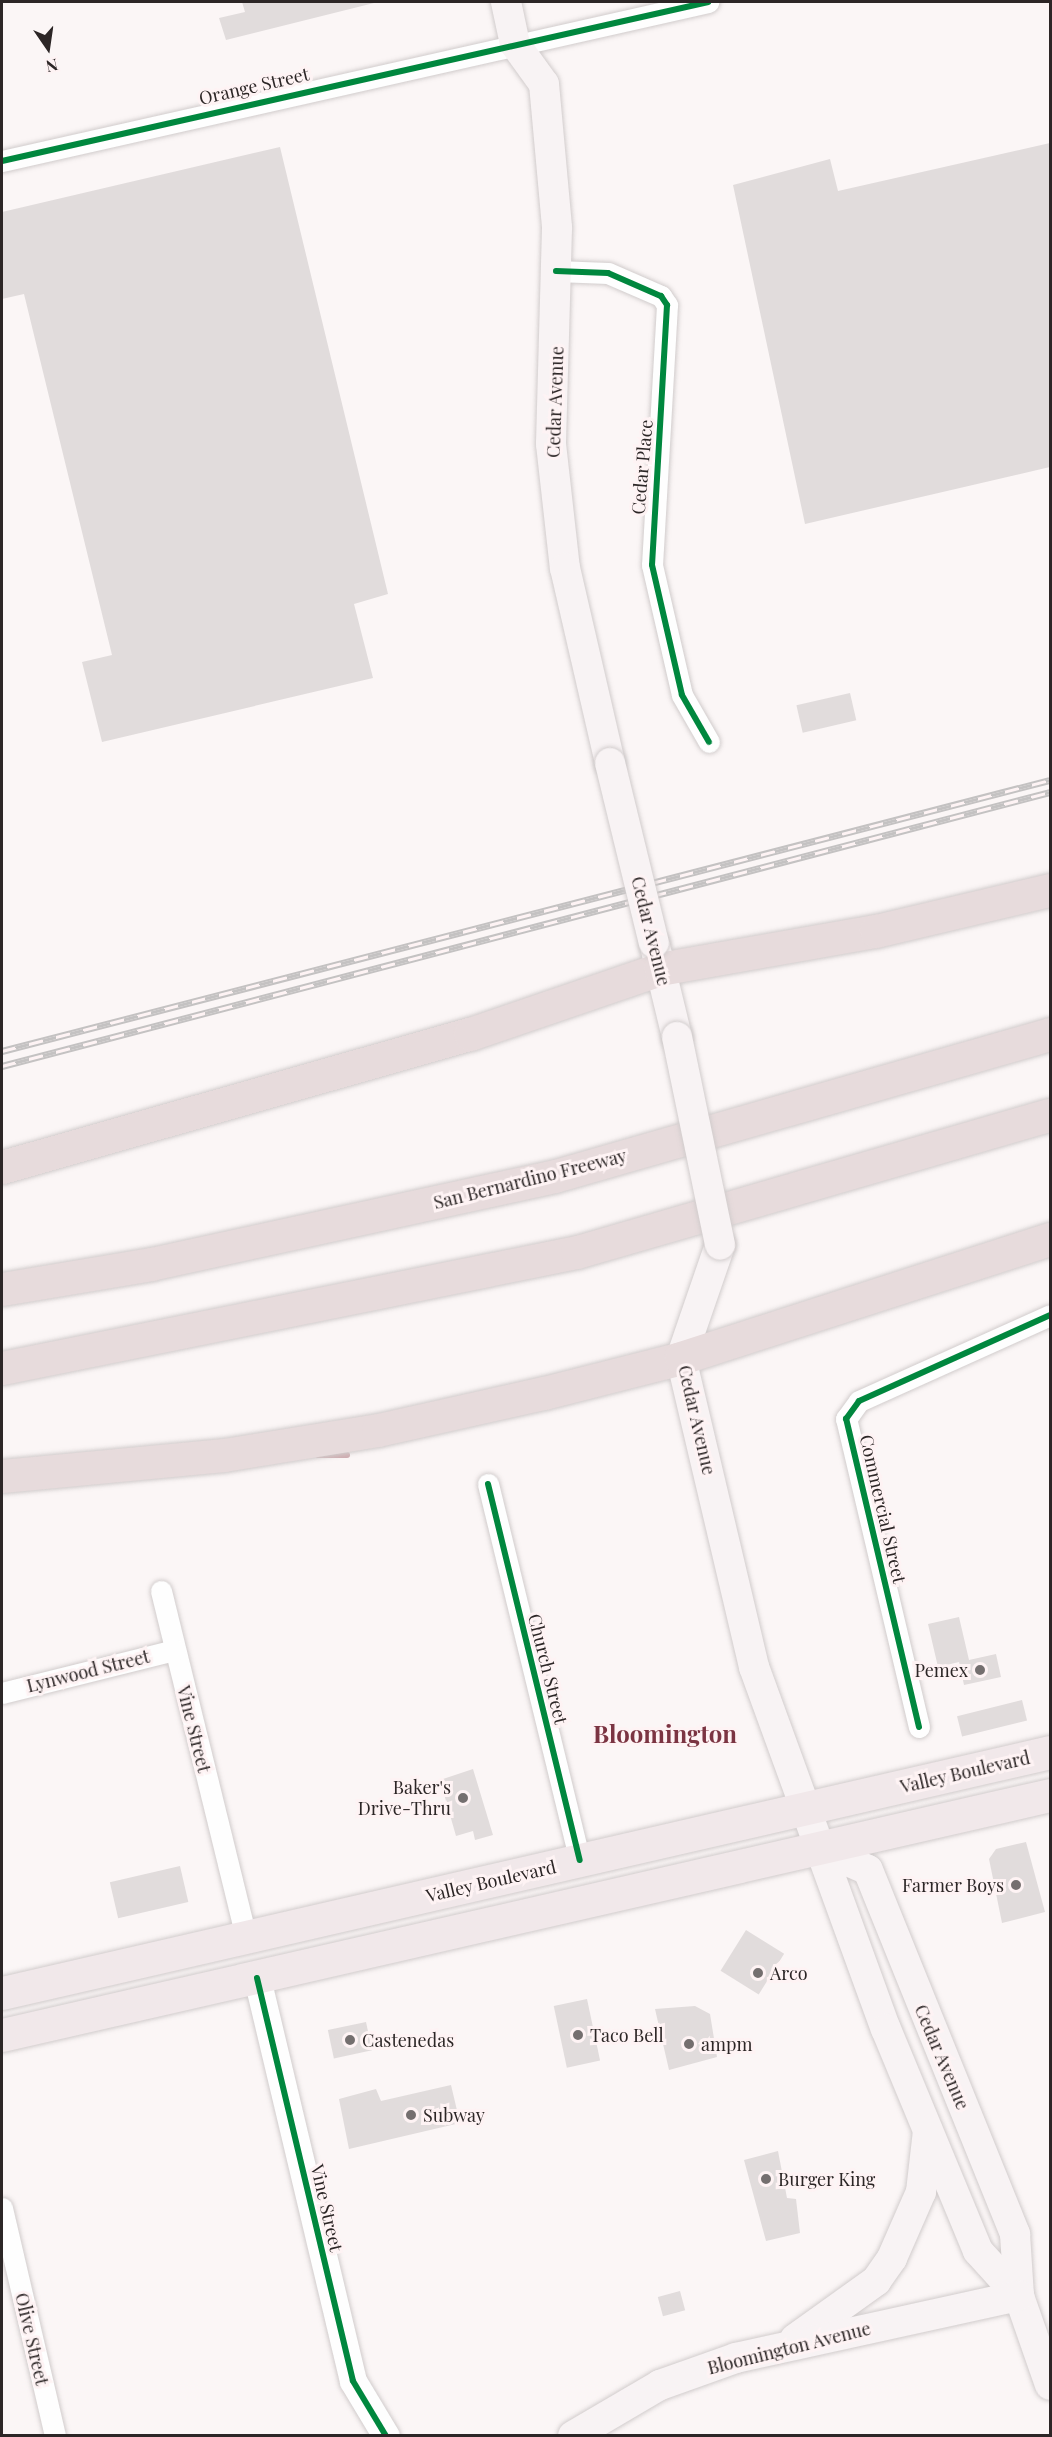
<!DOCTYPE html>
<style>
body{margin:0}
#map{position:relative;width:1052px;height:2437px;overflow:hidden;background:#fbf6f6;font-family:"Playfair Display",serif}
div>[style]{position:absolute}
.stream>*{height:6px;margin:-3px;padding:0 3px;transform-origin:3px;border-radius:3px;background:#cfacb0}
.building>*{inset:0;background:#e1dcdc;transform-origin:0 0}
.roads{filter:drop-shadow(0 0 2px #d1cccc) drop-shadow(0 0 2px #d1cccc)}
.minor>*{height:21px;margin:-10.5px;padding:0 10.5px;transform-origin:10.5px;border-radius:10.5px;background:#fefefe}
.tertiary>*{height:27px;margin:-13.5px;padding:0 13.5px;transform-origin:13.5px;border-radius:13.5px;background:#fefefe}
.secondary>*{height:30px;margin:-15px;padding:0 15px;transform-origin:15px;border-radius:15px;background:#f8f3f4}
.primary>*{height:33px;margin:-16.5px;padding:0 16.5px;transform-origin:16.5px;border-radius:16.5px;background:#f1e8ea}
.motorway>*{height:33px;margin:-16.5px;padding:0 16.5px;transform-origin:16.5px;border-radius:16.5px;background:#e7dbdc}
.rail>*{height:7px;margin-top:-3.5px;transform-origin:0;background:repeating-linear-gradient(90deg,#fef3f4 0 14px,#c4c2c2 0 28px);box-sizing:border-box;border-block:2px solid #c4c2c2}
.bridges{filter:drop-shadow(0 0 2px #d1cccc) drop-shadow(0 0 2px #d1cccc)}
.secondary-bridge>*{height:30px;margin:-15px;padding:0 15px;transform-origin:15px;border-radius:15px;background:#f8f3f4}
.cycleway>*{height:6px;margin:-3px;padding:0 3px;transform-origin:3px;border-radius:3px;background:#00873e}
.dots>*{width:16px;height:16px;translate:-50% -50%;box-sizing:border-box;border:3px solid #fef3f4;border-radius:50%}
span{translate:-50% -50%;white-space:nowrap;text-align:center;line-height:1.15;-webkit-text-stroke:6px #fef3f4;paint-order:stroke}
.street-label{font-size:18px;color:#2c2626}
.poi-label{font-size:18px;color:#2c2626}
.right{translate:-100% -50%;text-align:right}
.left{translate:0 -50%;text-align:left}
.district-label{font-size:24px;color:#7b3442;font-weight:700}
.frame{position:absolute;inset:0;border:3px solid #2c2626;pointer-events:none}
.north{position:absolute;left:18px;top:18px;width:60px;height:60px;-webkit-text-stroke:4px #fef3f4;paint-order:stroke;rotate:167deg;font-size:16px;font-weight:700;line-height:24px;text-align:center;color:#2c2626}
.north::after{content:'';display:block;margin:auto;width:21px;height:27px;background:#2c2626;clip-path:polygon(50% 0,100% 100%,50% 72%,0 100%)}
</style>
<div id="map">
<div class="stream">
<i style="left:318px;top:1455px;width:29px"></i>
</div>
<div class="building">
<i style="clip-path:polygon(242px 2px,378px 2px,226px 40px,219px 18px,245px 12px)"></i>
<i style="clip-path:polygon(1050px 143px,1050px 467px,805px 524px,733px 185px,830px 159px,838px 191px)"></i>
<i style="clip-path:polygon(280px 147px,388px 594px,354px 604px,373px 678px,102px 742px,82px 662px,112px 655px,24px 294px,2px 299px,2px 212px)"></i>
<i style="left:850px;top:693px;width:28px;height:55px;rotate:77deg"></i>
<i style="clip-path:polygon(959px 1617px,969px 1660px,996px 1654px,1001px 1677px,964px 1685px,959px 1662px,938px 1667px,928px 1624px)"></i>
<i style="left:1022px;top:1700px;width:21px;height:67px;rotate:76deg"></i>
<i style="clip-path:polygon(473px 1769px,493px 1835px,475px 1840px,473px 1831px,456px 1836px,440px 1780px)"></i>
<i style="clip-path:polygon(1026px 1842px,1045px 1912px,1002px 1923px,989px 1859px,996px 1849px)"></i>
<i style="left:180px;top:1866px;width:37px;height:72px;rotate:77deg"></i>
<i style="left:746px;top:1930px;width:45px;height:48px;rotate:32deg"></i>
<i style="left:587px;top:1999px;width:63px;height:34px;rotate:78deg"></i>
<i style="clip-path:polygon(695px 2006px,710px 2014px,717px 2057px,669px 2070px,655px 2009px)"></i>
<i style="left:366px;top:2022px;width:29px;height:39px;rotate:78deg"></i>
<i style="clip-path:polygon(451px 2085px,460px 2123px,349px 2149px,339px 2099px,376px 2089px,381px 2101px)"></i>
<i style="clip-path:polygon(778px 2151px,787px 2198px,796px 2199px,800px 2233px,766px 2241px,744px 2160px)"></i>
<i style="left:680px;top:2291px;width:20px;height:23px;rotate:75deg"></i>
</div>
<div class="roads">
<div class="minor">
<i style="left:2px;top:161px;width:724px;rotate:-12.69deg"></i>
<i style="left:556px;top:271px;width:52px;rotate:2.2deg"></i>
<i style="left:608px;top:273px;width:58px;rotate:23.5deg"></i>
<i style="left:661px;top:296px;width:11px;rotate:56deg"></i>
<i style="left:667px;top:305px;width:260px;rotate:93.3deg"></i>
<i style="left:652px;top:565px;width:133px;rotate:77deg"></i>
<i style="left:682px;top:695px;width:54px;rotate:60.1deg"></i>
<i style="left:488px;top:1484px;width:387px;rotate:76.3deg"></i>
<i style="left:161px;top:1591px;width:356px;rotate:76.2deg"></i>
<i style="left:2px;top:1693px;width:178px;rotate:-14deg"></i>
<i style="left:919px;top:1727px;width:317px;rotate:-103.3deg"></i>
<i style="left:846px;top:1419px;width:22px;rotate:-54deg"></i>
<i style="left:859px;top:1401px;width:209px;rotate:-24.2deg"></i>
<i style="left:2px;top:2208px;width:234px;rotate:76.9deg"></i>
</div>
<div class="tertiary">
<i style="left:257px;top:1978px;width:414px;rotate:76.6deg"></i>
<i style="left:353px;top:2381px;width:64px;rotate:59deg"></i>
</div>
<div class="secondary">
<i style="left:506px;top:2px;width:43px;rotate:77.9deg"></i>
<i style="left:515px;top:44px;width:49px;rotate:54.1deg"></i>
<i style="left:544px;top:84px;width:145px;rotate:84.8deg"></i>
<i style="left:557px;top:228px;width:216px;rotate:91.6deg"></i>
<i style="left:551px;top:444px;width:125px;rotate:83.6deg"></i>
<i style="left:565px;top:568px;width:200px;rotate:77deg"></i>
<i style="left:655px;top:946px;width:94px;rotate:76.4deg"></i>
<i style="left:720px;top:1245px;width:120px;rotate:109deg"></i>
<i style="left:681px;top:1358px;width:318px;rotate:76.7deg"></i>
<i style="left:754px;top:1667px;width:385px;rotate:70deg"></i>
<i style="left:886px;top:2029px;width:240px;rotate:67.5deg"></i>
<i style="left:978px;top:2251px;width:61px;rotate:47.7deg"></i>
<i style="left:820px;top:1849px;width:52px;rotate:23.6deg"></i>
<i style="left:868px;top:1870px;width:393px;rotate:68deg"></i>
<i style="left:1015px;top:2234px;width:62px;rotate:86.3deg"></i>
<i style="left:1019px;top:2296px;width:94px;rotate:70.8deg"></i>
<i style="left:795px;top:2339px;width:100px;rotate:-35.6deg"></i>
<i style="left:876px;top:2281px;width:28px;rotate:-55deg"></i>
<i style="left:892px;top:2258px;width:72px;rotate:-66.3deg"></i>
<i style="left:921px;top:2192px;width:61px;rotate:-83.5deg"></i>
<i style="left:573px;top:2436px;width:101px;rotate:-30.4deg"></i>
<i style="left:660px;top:2385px;width:81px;rotate:-19.6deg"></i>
<i style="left:736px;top:2358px;width:290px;rotate:-12.4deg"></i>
</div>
<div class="primary">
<i style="left:2px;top:1993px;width:1075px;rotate:-12.95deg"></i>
<i style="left:2px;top:2035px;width:1075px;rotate:-12.9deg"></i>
</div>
<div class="motorway">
<i style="left:2px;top:1167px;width:487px;rotate:-15.9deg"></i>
<i style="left:470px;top:1034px;width:201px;rotate:-18.9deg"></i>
<i style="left:660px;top:969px;width:219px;rotate:-10deg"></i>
<i style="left:876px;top:931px;width:179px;rotate:-13.3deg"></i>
<i style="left:2px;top:1289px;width:151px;rotate:-9.5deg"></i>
<i style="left:151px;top:1264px;width:413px;rotate:-12.3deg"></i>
<i style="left:555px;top:1176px;width:515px;rotate:-16.01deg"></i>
<i style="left:2px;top:1368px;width:587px;rotate:-11.41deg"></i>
<i style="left:577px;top:1252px;width:492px;rotate:-16.2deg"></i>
<i style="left:2px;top:1476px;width:223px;rotate:-5.4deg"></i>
<i style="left:224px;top:1455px;width:156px;rotate:-9.2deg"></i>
<i style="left:378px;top:1430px;width:170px;rotate:-12.6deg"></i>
<i style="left:544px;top:1393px;width:141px;rotate:-14.3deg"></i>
<i style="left:681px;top:1358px;width:388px;rotate:-17.9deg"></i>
</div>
</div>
<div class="rail">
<i style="left:2px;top:1051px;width:1082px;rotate:-14.5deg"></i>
<i style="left:2px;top:1066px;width:1083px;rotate:-14.65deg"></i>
</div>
<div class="bridges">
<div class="secondary-bridge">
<i style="left:610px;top:763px;width:185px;rotate:76.3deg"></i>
<i style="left:677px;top:1037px;width:212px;rotate:78.3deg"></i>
</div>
</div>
<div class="cycleway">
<i style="left:2px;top:161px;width:724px;rotate:-12.69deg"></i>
<i style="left:556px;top:271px;width:52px;rotate:2.2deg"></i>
<i style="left:608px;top:273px;width:58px;rotate:23.5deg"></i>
<i style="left:661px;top:296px;width:11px;rotate:56deg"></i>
<i style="left:667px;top:305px;width:260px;rotate:93.3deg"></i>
<i style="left:652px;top:565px;width:133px;rotate:77deg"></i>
<i style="left:682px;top:695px;width:54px;rotate:60.1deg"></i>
<i style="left:488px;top:1484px;width:387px;rotate:76.3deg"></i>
<i style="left:919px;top:1727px;width:317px;rotate:-103.3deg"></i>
<i style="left:846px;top:1419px;width:22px;rotate:-54deg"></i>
<i style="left:859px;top:1401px;width:209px;rotate:-24.2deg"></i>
<i style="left:257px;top:1978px;width:414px;rotate:76.6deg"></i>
<i style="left:353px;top:2381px;width:64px;rotate:59deg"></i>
</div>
<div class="dots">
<i style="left:980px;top:1670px;background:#746f6f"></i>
<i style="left:463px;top:1798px;background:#746f6f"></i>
<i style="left:1016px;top:1885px;background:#746f6f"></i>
<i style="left:758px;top:1973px;background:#746f6f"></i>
<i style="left:578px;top:2035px;background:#746f6f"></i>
<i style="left:350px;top:2040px;background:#746f6f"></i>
<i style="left:689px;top:2044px;background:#746f6f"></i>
<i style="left:411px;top:2115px;background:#746f6f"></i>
<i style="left:766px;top:2179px;background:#746f6f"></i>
</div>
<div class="street-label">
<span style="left:254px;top:86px;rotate:-13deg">Orange Street</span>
<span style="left:555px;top:402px;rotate:-88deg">Cedar Avenue</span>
<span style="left:642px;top:467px;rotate:-85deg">Cedar Place</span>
<span style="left:651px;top:931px;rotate:76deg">Cedar Avenue</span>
<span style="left:530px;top:1179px;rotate:-14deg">San Bernardino Freeway</span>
<span style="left:697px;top:1420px;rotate:77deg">Cedar Avenue</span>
<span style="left:883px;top:1509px;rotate:77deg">Commercial Street</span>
<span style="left:548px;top:1669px;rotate:76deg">Church Street</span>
<span style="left:88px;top:1671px;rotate:-14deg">Lynwood Street</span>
<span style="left:194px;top:1729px;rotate:76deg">Vine Street</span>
<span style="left:965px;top:1772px;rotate:-13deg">Valley Boulevard</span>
<span style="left:491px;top:1881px;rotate:-13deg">Valley Boulevard</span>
<span style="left:942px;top:2057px;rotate:67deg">Cedar Avenue</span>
<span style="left:327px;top:2208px;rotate:77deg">Vine Street</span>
<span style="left:32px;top:2339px;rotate:77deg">Olive Street</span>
<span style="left:789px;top:2348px;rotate:-14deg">Bloomington Avenue</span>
</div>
<div class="poi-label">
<span class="right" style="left:968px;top:1670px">Pemex</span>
<span class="right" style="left:451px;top:1798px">Baker's<br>Drive-Thru</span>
<span class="right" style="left:1004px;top:1885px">Farmer Boys</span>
<span class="left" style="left:770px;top:1973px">Arco</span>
<span class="left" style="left:590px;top:2035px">Taco Bell</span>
<span class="left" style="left:362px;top:2040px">Castenedas</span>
<span class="left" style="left:701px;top:2044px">ampm</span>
<span class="left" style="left:423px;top:2115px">Subway</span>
<span class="left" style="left:778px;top:2179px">Burger King</span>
</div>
<div class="district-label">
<span style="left:665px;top:1734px">Bloomington</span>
</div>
<div class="frame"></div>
<div class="north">N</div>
</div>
